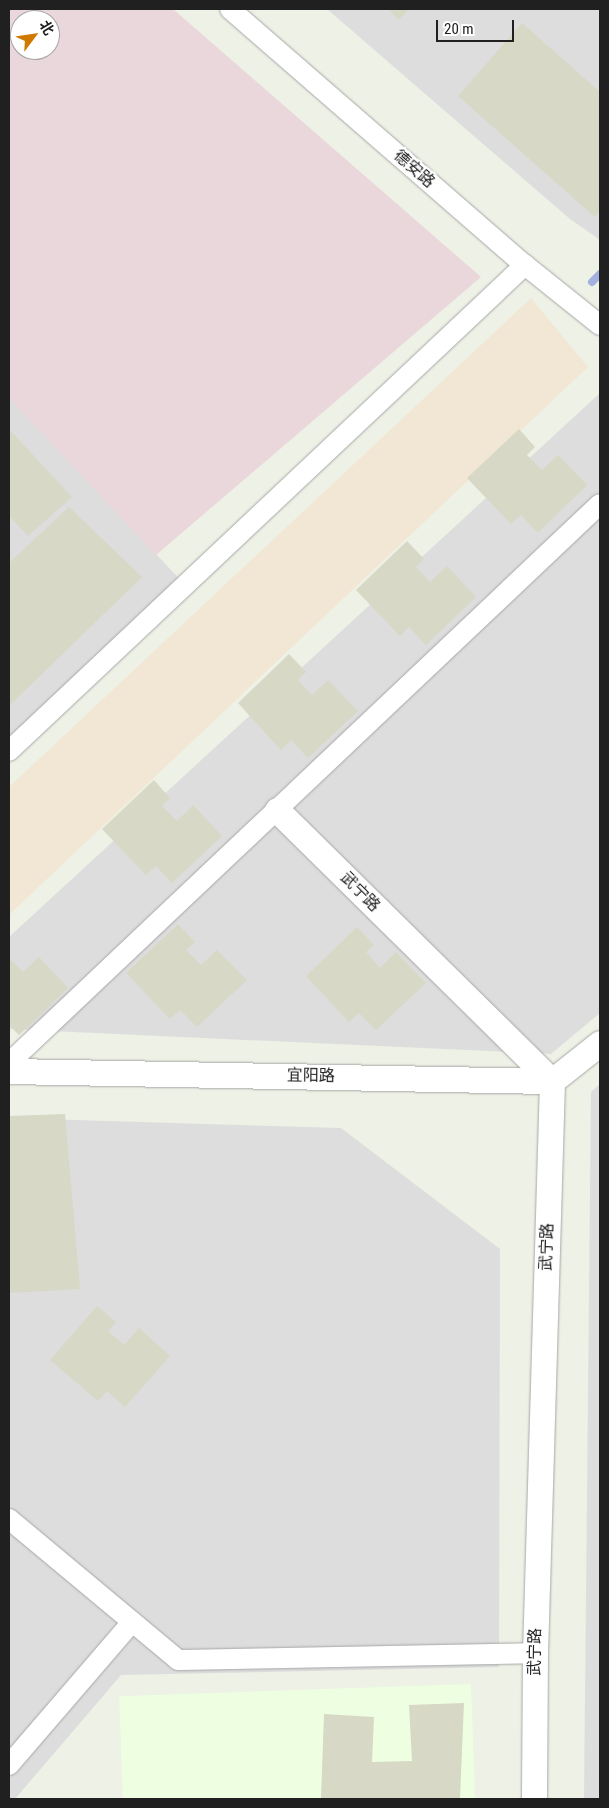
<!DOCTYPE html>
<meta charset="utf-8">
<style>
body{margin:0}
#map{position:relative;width:609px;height:1808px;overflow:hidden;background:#eef1e6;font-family:"Roboto Condensed","Noto Sans SC",sans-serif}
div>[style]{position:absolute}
.residential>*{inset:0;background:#dedddd}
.commercial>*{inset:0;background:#f2e7d4}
.industrial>*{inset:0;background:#ead7db}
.education>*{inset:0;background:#edffe0;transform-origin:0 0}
.stream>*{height:8px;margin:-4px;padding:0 4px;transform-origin:4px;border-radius:4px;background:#a4b0e0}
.building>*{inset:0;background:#d7d8c5}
.roads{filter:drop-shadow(0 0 1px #a7a7a7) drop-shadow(0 0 1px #a7a7a7)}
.minor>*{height:20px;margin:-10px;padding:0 10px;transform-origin:10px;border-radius:10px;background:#fff}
.tertiary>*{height:25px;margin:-12.5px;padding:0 12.5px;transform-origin:12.5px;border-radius:12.5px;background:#fff}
span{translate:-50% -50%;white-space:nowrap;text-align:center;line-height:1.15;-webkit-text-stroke:4.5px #fff;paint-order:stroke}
.street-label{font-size:16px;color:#202020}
.frame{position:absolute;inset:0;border:10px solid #202020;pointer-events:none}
.north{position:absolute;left:10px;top:10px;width:50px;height:50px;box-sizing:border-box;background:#fff;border:1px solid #a6a6a6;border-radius:50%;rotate:59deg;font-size:14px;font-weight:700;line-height:20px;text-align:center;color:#202020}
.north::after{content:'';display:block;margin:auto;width:18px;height:22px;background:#cf7900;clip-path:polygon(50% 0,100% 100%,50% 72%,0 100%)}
.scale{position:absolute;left:436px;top:20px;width:78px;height:22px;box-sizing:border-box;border:2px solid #202020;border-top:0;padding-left:6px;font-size:15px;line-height:18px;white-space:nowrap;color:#202020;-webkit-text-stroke:4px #fff;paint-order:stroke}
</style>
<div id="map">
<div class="residential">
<i style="clip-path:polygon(327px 9px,600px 9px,600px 240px,570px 219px)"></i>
<i style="clip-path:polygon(600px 393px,600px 1013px,551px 1054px,9px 1029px,9px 937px)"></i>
<i style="clip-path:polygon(9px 397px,185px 585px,9px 751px)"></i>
<i style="clip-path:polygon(600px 1084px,600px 1799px,584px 1799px,591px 1092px)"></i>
<i style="clip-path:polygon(9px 1118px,341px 1128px,500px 1249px,499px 1667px,121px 1675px,15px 1799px,9px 1799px)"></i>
</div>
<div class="commercial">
<i style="clip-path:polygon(531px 298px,588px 367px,9px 915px,9px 787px)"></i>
</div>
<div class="industrial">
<i style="clip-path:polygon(evenodd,9px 9px,173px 9px,481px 277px,156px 555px,9px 398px,9px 9px,20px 20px,50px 20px,50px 50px,20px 50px,20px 20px)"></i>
</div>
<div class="education">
<i style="left:471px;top:1684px;width:115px;height:352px;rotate:88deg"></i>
</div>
<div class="stream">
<i style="left:592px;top:282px;width:11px;rotate:-45deg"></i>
</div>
<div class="building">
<i style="clip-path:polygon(388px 9px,409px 9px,399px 20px)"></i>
<i style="clip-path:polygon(522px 23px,600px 92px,600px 210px,595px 217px,458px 96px)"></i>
<i style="clip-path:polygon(9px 429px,72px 497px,28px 536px,9px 516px)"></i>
<i style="clip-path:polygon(519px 429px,535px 447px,527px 455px,542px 470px,558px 455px,587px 485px,538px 533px,521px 515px,511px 524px,467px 478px)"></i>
<i style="clip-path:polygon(69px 507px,142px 577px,9px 706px,9px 563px)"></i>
<i style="clip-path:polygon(407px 541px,424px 559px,416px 567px,430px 582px,447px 566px,476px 597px,426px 645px,409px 627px,400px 636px,356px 590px)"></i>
<i style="clip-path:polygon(289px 654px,306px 672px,298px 680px,312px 695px,328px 680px,358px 711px,308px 758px,291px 740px,281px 750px,238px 703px)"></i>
<i style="clip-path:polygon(154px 780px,170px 798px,162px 806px,177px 821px,193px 805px,222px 836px,172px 883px,156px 866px,146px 875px,102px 829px)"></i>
<i style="clip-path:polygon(178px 924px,195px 942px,186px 950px,201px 965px,217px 950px,247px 980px,197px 1027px,180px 1010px,170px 1019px,126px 973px)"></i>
<i style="clip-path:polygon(357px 927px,374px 945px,366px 952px,380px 968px,396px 952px,426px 983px,376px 1030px,359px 1013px,349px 1022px,306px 976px)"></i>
<i style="clip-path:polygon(39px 957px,68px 988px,19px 1035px,9px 1025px,9px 958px,23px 972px)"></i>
<i style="clip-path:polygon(65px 1114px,80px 1289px,9px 1293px,9px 1116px)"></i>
<i style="clip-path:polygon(97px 1306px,116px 1322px,108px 1331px,124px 1345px,139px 1328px,170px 1356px,125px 1407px,107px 1391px,98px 1401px,50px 1360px)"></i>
<i style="clip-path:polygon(464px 1703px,460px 1799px,321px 1798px,324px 1714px,374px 1717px,372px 1762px,412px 1761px,409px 1705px)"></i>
</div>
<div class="roads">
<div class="minor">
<i style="left:230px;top:9px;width:391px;rotate:41deg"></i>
<i style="left:525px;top:265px;width:96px;rotate:38.7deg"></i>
<i style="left:9px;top:751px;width:709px;rotate:-43.29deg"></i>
<i style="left:9px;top:1063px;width:813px;rotate:-43.41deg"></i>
<i style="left:9px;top:1519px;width:220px;rotate:39.8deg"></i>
<i style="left:178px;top:1660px;width:357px;rotate:-1.1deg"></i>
<i style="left:9px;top:1765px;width:189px;rotate:-49.3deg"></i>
</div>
<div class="tertiary">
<i style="left:277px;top:810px;width:386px;rotate:44.6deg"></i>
<i style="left:552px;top:1081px;width:572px;rotate:91.7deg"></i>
<i style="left:535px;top:1653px;width:146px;rotate:90.4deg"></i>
<i style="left:9px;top:1071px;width:543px;rotate:1.06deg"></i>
<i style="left:552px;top:1081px;width:61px;rotate:-38.4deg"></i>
</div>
</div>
<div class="street-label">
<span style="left:414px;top:169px;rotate:41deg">德安路</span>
<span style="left:360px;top:892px;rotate:45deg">武宁路</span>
<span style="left:311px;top:1076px;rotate:1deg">宜阳路</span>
<span style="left:547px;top:1247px;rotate:-88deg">武宁路</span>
<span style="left:535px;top:1652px;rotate:-89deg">武宁路</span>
</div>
<div class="frame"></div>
<div class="north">北</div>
<div class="scale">20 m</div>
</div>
